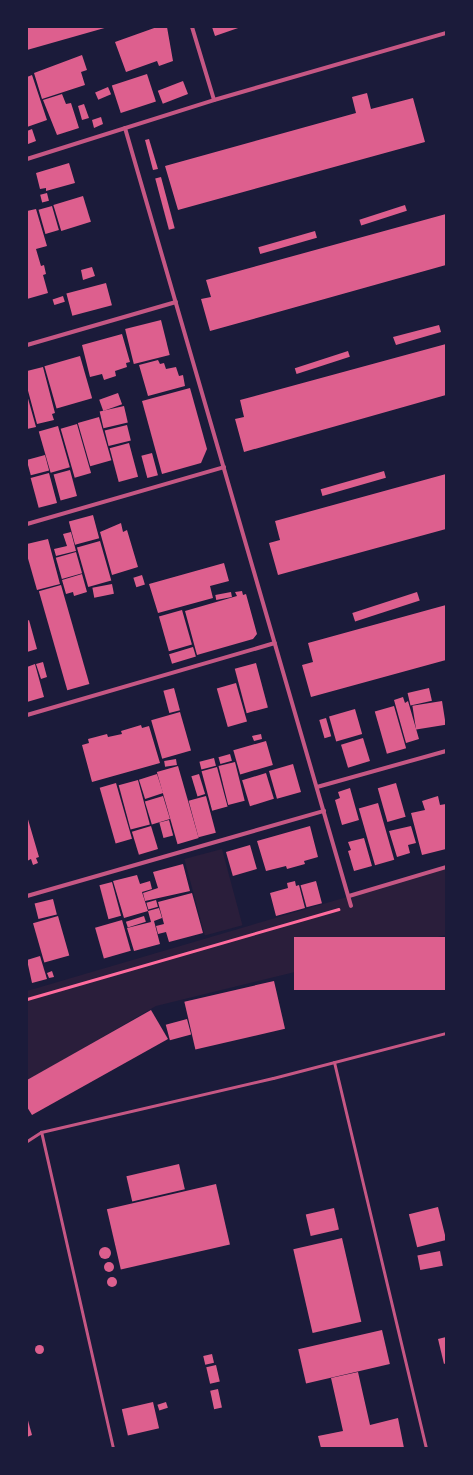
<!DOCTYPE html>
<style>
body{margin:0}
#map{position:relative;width:473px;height:1475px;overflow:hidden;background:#1b1b3a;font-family:"Noto Serif",serif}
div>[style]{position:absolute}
.green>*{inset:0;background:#2a1e3b;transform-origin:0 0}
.building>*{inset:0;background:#dd5f8e;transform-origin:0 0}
.round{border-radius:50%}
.path>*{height:2.5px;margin:-1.25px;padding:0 1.25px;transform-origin:1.25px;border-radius:1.25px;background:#ff6b9d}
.service>*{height:3px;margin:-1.5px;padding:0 1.5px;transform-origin:1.5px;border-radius:1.5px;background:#c65784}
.minor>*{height:4px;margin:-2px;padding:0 2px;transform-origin:2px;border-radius:2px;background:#c65784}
span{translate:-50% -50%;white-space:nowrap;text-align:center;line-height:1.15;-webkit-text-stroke:3px #1b1b3a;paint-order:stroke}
.frame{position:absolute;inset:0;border:28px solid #1b1b3a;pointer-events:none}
</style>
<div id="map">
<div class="green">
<i style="left:222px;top:849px;width:79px;height:39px;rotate:75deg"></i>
<i style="clip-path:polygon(446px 868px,446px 935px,156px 1006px,27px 1081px,27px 991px)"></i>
</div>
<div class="building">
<i style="clip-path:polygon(27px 27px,108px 27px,27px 50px)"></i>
<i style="clip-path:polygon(157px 27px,167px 27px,173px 61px,159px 66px,157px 61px,126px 72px,115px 42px)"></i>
<i style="clip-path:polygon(212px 27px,241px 27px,215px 36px)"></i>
<i style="clip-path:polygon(82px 55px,87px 70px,81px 72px,85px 85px,42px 99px,34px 73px)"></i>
<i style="left:147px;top:74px;width:29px;height:37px;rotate:72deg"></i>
<i style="clip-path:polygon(32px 75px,47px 120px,27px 127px,27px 77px)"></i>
<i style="left:183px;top:81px;width:14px;height:27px;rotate:69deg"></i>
<i style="left:108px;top:87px;width:8px;height:14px;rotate:67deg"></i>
<i style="clip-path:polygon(367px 93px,371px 109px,413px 98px,425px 142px,178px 210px,165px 166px,356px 113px,352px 97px)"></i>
<i style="clip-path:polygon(62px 94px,66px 104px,71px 103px,79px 128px,57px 135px,43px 100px)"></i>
<i style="clip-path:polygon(84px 104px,89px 118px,82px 120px,78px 106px)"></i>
<i style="clip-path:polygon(101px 117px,103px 124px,94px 128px,92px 120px)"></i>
<i style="clip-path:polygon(32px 129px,36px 141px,28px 144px,27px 131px)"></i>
<i style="clip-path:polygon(149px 139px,158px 169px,153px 170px,145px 140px)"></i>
<i style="clip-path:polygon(69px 163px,75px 183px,46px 191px,46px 188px,40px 189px,36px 173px)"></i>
<i style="left:161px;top:177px;width:53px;height:6px;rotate:75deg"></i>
<i style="left:47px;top:193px;width:8px;height:7px;rotate:76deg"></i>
<i style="left:83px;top:196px;width:27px;height:31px;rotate:73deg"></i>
<i style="left:405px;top:205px;width:6px;height:48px;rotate:72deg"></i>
<i style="left:52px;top:206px;width:25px;height:14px;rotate:74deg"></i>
<i style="clip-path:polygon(36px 209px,47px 246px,36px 249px,41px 266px,44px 265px,46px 274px,43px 275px,48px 293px,27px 299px,27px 211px)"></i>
<i style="clip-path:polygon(446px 214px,446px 265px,210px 331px,201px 299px,211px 297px,206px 280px)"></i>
<i style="left:315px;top:231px;width:7px;height:59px;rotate:74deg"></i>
<i style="clip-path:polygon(92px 267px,95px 276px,83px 280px,81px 270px)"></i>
<i style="left:106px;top:283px;width:23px;height:41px;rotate:75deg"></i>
<i style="left:63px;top:296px;width:6px;height:11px;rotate:72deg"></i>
<i style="left:161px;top:320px;width:36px;height:37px;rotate:76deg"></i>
<i style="clip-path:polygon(439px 325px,441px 332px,396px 345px,393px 337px)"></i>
<i style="clip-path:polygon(122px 334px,130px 362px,126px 363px,127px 367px,115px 371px,116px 376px,104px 380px,102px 374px,90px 377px,82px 345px)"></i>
<i style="clip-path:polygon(446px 344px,446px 395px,244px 452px,235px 419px,244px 417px,240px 400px)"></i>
<i style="left:348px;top:351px;width:6px;height:56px;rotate:72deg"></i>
<i style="left:80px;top:356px;width:44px;height:37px;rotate:74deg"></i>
<i style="clip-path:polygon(158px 360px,160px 364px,164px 363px,166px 369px,176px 367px,179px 376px,183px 375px,185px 386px,148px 396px,139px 365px)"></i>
<i style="clip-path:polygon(43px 367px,55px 413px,52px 414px,54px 420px,37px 424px,27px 387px,27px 371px)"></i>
<i style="clip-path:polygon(190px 388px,207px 449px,201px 463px,162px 474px,142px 401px)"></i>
<i style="left:118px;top:393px;width:12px;height:20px;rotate:70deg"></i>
<i style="clip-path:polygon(27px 395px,36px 427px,27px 429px)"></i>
<i style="left:124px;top:406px;width:17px;height:25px;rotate:77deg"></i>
<i style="left:99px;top:417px;width:45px;height:22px;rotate:74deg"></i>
<i style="left:77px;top:424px;width:51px;height:17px;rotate:74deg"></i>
<i style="left:127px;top:425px;width:16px;height:23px;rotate:76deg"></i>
<i style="left:58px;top:426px;width:43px;height:20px;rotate:74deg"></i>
<i style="left:129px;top:443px;width:35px;height:20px;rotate:75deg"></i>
<i style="left:152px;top:453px;width:23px;height:11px;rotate:75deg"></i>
<i style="left:45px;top:455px;width:16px;height:19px;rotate:75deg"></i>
<i style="left:70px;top:470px;width:27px;height:17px;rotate:75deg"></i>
<i style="left:384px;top:471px;width:7px;height:66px;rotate:74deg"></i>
<i style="left:49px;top:473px;width:31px;height:19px;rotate:75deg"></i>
<i style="clip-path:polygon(446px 474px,446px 529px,278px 575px,269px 543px,280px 540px,275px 521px)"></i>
<i style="left:93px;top:515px;width:24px;height:25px;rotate:75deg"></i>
<i style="clip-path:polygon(121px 523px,123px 532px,127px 530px,138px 567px,112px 575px,100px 532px)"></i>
<i style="clip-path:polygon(71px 532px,76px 551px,56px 556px,54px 549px,67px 546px,63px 534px)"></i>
<i style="clip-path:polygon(48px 539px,60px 584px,37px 590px,27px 555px,27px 544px)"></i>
<i style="left:100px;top:541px;width:41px;height:24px;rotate:74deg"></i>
<i style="left:76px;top:552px;width:22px;height:21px;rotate:74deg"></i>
<i style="clip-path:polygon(224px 563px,229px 581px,210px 586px,213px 598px,158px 613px,149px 584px)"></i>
<i style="clip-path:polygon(82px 574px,87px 592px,74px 596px,73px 592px,66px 594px,62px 580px)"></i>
<i style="left:142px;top:575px;width:10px;height:9px;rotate:73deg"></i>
<i style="left:112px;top:584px;width:10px;height:20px;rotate:79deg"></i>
<i style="left:61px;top:585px;width:103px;height:23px;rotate:74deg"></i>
<i style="clip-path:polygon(242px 591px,243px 595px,246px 594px,257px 634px,253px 639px,197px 655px,185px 611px,237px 596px,235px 592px)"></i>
<i style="left:231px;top:592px;width:5px;height:16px;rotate:79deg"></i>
<i style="left:417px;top:592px;width:9px;height:68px;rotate:72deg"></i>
<i style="clip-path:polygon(446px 605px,446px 660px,311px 697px,302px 665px,313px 662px,308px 643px)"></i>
<i style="left:182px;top:610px;width:36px;height:24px;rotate:74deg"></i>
<i style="clip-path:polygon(29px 620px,37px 649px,27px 652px,27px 621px)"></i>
<i style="left:193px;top:647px;width:10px;height:25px;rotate:73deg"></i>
<i style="clip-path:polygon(43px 662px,47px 677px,41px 679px,36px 664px)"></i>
<i style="left:256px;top:663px;width:46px;height:22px;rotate:75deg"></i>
<i style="clip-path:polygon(35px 664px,44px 697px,27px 702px,27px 667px)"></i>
<i style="left:236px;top:683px;width:40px;height:20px;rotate:74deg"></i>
<i style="left:174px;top:688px;width:23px;height:11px;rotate:75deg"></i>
<i style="left:429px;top:688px;width:13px;height:22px;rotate:77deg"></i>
<i style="clip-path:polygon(403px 697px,405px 703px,408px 701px,419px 739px,406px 743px,394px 700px)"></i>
<i style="left:442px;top:701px;width:24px;height:30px;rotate:81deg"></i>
<i style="left:394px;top:706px;width:44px;height:20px;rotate:74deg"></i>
<i style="left:355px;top:709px;width:26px;height:27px;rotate:74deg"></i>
<i style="left:180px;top:712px;width:40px;height:30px;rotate:74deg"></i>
<i style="left:326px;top:718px;width:19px;height:7px;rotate:74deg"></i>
<i style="clip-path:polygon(141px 725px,142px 728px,149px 726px,160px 763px,92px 782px,82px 745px,89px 743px,88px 739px,107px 734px,108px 737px,122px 734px,121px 731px)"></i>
<i style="clip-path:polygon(261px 734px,262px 739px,254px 741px,252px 736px)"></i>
<i style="left:363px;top:738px;width:24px;height:23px;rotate:73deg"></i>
<i style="left:266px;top:741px;width:25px;height:34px;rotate:74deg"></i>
<i style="left:230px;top:754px;width:7px;height:12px;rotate:74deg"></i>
<i style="left:214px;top:758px;width:8px;height:15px;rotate:76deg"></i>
<i style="left:176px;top:759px;width:6px;height:12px;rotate:81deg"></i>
<i style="left:235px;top:762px;width:40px;height:17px;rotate:76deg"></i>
<i style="left:293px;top:764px;width:29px;height:25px;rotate:74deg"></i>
<i style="left:178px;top:766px;width:75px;height:22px;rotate:74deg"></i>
<i style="left:217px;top:767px;width:41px;height:16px;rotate:75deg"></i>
<i style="left:266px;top:773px;width:27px;height:25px;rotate:73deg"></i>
<i style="left:157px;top:774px;width:20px;height:19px;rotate:72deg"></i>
<i style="left:199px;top:774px;width:21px;height:8px;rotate:73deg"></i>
<i style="left:138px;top:780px;width:46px;height:20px;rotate:75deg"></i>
<i style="left:116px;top:783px;width:58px;height:17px;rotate:74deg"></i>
<i style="left:396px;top:783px;width:35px;height:19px;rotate:74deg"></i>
<i style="clip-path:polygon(350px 788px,359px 820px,342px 825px,335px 800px,340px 798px,338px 792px)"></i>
<i style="left:163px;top:796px;width:24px;height:19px;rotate:73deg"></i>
<i style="left:206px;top:796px;width:38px;height:18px;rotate:75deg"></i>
<i style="clip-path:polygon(438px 796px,440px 805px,446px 804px,446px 849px,422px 855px,411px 813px,425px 810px,422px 801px)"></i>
<i style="left:378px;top:803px;width:59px;height:20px;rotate:74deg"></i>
<i style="clip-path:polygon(27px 816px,39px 857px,36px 858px,38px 863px,33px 865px,31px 859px,27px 861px)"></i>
<i style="left:169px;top:820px;width:16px;height:10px;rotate:75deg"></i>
<i style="left:151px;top:826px;width:24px;height:20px;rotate:73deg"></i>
<i style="clip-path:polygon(310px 826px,318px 857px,304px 861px,305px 864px,287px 869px,286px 866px,266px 871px,257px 841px)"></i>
<i style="clip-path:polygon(411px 826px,416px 843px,408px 845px,410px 853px,397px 857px,389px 831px)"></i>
<i style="clip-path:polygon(364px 838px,372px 866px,354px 871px,348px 851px,351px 850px,348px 842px)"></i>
<i style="left:250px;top:845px;width:25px;height:25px;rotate:74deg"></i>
<i style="clip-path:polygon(183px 864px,190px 891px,145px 901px,143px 893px,158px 888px,153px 872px)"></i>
<i style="clip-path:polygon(137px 875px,140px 884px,150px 881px,152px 889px,142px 892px,148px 911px,124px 918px,113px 881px)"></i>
<i style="clip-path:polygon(295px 881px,296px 886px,299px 885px,305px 908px,276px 916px,270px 893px,288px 888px,287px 883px)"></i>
<i style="left:316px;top:881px;width:23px;height:16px;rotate:75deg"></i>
<i style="left:112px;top:882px;width:35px;height:13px;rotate:75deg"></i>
<i style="clip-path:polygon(192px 893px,203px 933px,169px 942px,166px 932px,158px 934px,156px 926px,164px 924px,158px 902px)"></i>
<i style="left:53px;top:899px;width:16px;height:19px;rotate:76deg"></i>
<i style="left:156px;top:900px;width:7px;height:10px;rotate:74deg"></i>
<i style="clip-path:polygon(159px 908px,162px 918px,154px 921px,160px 944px,134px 951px,127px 928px,151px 922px,148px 911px)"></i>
<i style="left:58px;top:916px;width:41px;height:26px;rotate:74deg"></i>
<i style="left:144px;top:916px;width:6px;height:19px;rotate:72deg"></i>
<i style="left:122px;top:920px;width:32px;height:28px;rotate:74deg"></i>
<i style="left:446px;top:937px;width:53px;height:152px;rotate:90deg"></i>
<i style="clip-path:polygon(40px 956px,47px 979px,32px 983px,27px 960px)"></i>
<i style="clip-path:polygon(52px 971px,54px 977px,49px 978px,47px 973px)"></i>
<i style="left:274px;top:981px;width:49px;height:92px;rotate:77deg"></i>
<i style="clip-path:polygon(151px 1010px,168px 1039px,32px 1115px,27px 1107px,27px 1080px)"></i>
<i style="left:187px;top:1019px;width:16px;height:22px;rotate:75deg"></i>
<i style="left:179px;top:1164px;width:26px;height:54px;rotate:77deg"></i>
<i style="left:216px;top:1184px;width:62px;height:112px;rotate:77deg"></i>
<i style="left:438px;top:1207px;width:34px;height:30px;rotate:76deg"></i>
<i style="left:334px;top:1208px;width:22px;height:29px;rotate:77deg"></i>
<i style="left:342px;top:1238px;width:86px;height:50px;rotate:77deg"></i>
<i class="round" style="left:99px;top:1247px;width:12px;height:12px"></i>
<i style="left:440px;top:1251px;width:15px;height:23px;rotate:79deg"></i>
<i class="round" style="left:104px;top:1262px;width:10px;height:10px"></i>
<i class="round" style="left:107px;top:1277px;width:10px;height:10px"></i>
<i style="left:382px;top:1330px;width:35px;height:86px;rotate:77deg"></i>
<i style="clip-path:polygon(446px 1337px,446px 1363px,444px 1364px,438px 1339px)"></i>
<i class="round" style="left:34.5px;top:1344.5px;width:9px;height:9px"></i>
<i style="left:212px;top:1354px;width:9px;height:9px;rotate:77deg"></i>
<i style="left:216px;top:1365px;width:17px;height:10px;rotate:77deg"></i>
<i style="clip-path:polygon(358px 1372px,370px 1425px,398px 1418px,404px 1448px,321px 1448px,318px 1436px,343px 1431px,331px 1378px)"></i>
<i style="left:218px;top:1389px;width:19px;height:8px;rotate:78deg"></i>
<i style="left:153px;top:1402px;width:27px;height:32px;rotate:77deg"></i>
<i style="left:166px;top:1402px;width:6px;height:9px;rotate:72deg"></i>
<i style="clip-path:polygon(27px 1417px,32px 1435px,27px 1437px)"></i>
</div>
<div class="path">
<i style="left:27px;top:999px;width:324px;rotate:-16.1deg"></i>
</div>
<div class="service">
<i style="left:334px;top:1062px;width:397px;rotate:76.6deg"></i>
<i style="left:27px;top:1141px;width:17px;rotate:-33deg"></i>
<i style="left:113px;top:1448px;width:324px;rotate:-102.8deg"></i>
<i style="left:41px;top:1132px;width:238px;rotate:-13.1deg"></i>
<i style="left:273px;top:1078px;width:179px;rotate:-14.6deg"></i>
</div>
<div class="minor">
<i style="left:192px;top:27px;width:76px;rotate:73.2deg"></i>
<i style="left:125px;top:128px;width:810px;rotate:73.8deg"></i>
<i style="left:27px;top:159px;width:196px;rotate:-17.5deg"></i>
<i style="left:214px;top:100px;width:241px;rotate:-16.1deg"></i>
<i style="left:27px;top:345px;width:155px;rotate:-16.1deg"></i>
<i style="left:27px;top:524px;width:205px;rotate:-16.1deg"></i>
<i style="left:27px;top:715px;width:258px;rotate:-16.2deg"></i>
<i style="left:317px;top:787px;width:134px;rotate:-15.6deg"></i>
<i style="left:27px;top:896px;width:309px;rotate:-16deg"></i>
<i style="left:349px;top:896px;width:101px;rotate:-16.6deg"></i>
</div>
<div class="frame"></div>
</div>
